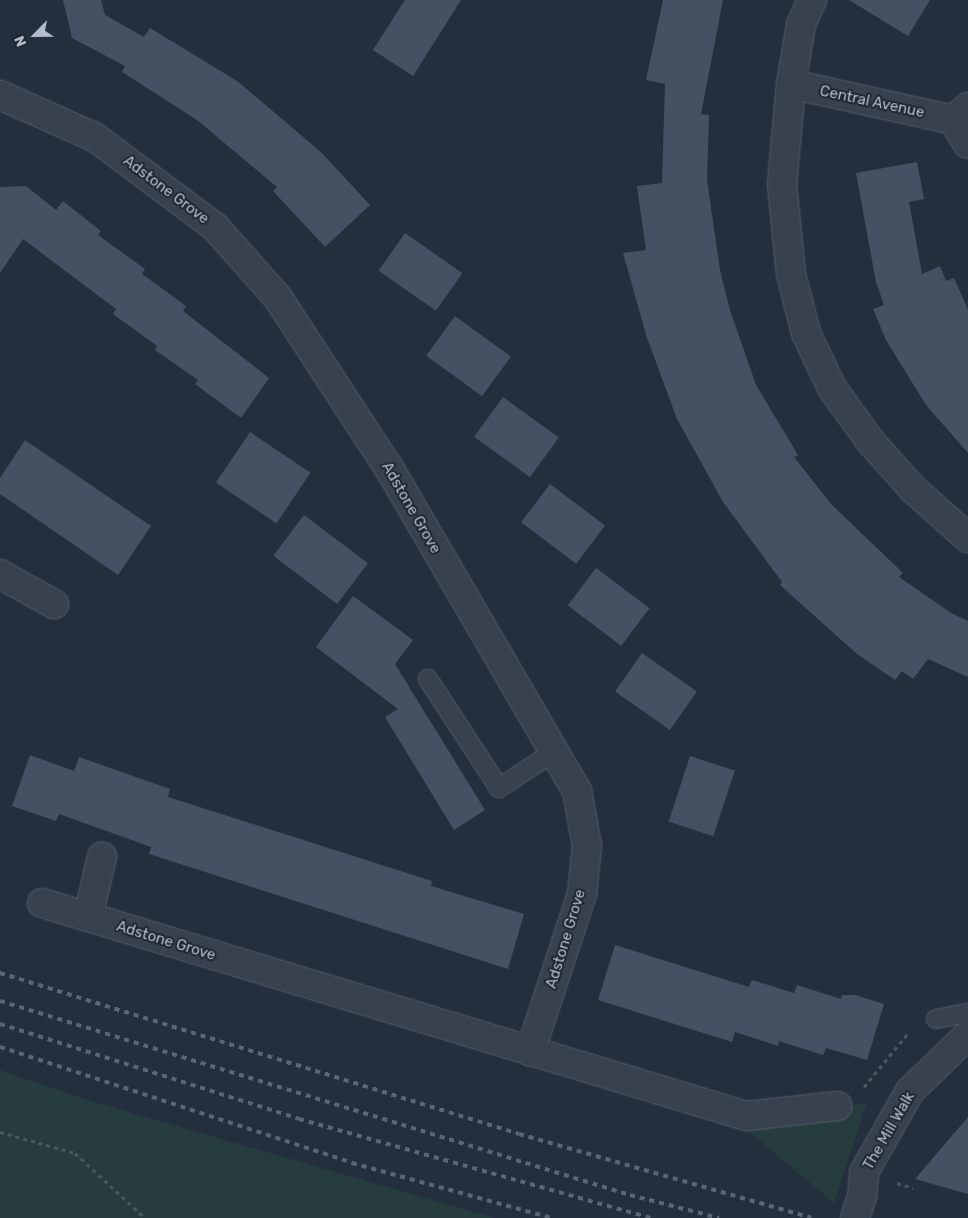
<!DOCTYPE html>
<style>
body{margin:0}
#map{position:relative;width:968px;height:1218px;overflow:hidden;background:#242f3e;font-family:Rubik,sans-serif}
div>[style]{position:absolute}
.green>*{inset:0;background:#263c3f}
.building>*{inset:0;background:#455162;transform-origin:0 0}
.path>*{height:3px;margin-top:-1.5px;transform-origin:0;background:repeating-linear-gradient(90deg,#44595c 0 4px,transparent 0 8px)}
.roads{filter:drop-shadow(0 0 1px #565f6c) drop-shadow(0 0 1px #565f6c)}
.service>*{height:18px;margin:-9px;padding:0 9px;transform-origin:9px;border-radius:9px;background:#38414e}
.minor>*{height:28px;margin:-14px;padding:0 14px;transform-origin:14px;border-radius:14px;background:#38414e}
.rail>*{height:4px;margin-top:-2px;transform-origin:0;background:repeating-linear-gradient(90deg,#5a6575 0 5px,transparent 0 10px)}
span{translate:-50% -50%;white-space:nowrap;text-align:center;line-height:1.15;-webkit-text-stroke:4px #1d2633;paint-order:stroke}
.street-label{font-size:15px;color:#b4bcc9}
.north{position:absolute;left:10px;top:10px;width:50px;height:50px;-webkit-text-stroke:4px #1d2633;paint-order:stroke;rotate:247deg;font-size:14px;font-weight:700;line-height:20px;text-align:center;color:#b4bcc9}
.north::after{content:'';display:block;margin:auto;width:18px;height:22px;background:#b4bcc9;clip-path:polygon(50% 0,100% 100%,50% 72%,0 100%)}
</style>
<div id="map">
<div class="green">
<i style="clip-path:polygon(0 1070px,91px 1101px,494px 1218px,0 1218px)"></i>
<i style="clip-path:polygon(867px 1102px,834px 1203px,748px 1131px)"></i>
</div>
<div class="building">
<i style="clip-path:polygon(63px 0,101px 0,105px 15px,144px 37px,150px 28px,237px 81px,321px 152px,370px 205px,325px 247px,273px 191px,277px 187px,197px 120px,122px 72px,125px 66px,72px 38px)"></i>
<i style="clip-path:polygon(405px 0,461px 0,413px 76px,373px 50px)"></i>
<i style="clip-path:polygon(663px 0,723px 0,701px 114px,709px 115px,707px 180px,720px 270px,730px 310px,756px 385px,798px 455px,794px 457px,831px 504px,903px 573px,899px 577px,951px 613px,968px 621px,968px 677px,928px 659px,913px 679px,902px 671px,895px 680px,857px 654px,780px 585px,782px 582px,723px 502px,677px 419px,647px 338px,623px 253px,646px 250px,637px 186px,662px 183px,665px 84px,646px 80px)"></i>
<i style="clip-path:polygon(849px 0,930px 0,908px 36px)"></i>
<i style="clip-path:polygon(917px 162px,924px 199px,909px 202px,922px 274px,940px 266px,946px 281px,954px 278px,968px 310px,968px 453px,926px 405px,886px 340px,873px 309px,884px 305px,876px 282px,856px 173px)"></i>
<i style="clip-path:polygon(26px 186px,56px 210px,63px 201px,101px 231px,98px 235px,145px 269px,142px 274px,186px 306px,183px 311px,269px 378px,241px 418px,195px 384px,198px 380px,155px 350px,157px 346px,113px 314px,116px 309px,23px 239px,0 273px,0 187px)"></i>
<i style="left:405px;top:233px;width:70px;height:46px;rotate:35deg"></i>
<i style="left:455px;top:316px;width:69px;height:49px;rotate:36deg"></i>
<i style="left:503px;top:397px;width:69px;height:49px;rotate:36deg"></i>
<i style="left:250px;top:432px;width:73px;height:61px;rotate:34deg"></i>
<i style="clip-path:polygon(25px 440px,151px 526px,118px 575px,0 494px,0 478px)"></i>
<i style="left:550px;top:484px;width:69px;height:48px;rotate:37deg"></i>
<i style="left:304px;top:515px;width:80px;height:51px;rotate:37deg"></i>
<i style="left:596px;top:568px;width:67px;height:47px;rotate:37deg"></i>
<i style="clip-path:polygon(353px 596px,413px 640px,395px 664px,485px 810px,454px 830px,385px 717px,398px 709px,316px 647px)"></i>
<i style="left:642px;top:653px;width:67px;height:47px;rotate:35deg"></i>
<i style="clip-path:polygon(30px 755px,74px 771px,79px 757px,170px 789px,168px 797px,432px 881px,431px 886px,524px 914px,508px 969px,149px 854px,151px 847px,59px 814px,56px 821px,12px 806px)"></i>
<i style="left:690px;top:756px;width:47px;height:69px;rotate:18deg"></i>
<i style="clip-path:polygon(615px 945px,749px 987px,752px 980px,794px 993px,797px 985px,841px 999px,842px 995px,855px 995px,884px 1004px,867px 1060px,826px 1048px,823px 1055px,779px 1041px,778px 1046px,735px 1032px,732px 1042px,598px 1000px)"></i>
<i style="clip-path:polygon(968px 1117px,968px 1194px,915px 1179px)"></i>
</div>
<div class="path">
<i style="left:864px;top:1087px;width:71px;rotate:-50.7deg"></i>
<i style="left:0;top:1132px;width:78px;rotate:15.6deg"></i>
<i style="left:75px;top:1153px;width:96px;rotate:42.9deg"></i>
<i style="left:897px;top:1183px;width:17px;rotate:17deg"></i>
</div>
<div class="roads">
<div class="service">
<i style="left:428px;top:679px;width:130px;rotate:56.9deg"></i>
<i style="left:499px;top:788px;width:64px;rotate:-33.4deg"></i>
<i style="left:936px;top:1019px;width:33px;rotate:-11deg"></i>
</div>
<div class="minor">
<i style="left:812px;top:0;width:27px;rotate:114deg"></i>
<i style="left:801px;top:25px;width:60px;rotate:99.6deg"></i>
<i style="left:791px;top:84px;width:100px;rotate:95.1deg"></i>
<i style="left:782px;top:184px;width:90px;rotate:84.3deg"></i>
<i style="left:791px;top:274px;width:61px;rotate:75.7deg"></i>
<i style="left:806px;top:333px;width:61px;rotate:64.7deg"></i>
<i style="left:832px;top:388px;width:67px;rotate:54.2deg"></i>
<i style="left:871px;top:442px;width:63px;rotate:48.2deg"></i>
<i style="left:913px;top:489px;width:74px;rotate:41.7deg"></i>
<i style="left:791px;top:84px;width:166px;rotate:12.5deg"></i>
<i style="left:0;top:95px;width:105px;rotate:24.1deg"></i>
<i style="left:96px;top:138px;width:149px;rotate:36.8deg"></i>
<i style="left:215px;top:227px;width:95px;rotate:48.4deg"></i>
<i style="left:278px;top:298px;width:203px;rotate:56.9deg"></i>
<i style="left:389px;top:468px;width:374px;rotate:59.8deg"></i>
<i style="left:577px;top:791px;width:56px;rotate:79.7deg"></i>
<i style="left:587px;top:846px;width:48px;rotate:95.9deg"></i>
<i style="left:582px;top:894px;width:166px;rotate:108.2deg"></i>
<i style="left:968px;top:107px;width:20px;rotate:139deg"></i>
<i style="left:953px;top:120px;width:28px;rotate:58deg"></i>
<i style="left:0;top:574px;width:62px;rotate:29.1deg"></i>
<i style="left:42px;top:903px;width:736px;rotate:16.83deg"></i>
<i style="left:746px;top:1116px;width:92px;rotate:-6.3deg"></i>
<i style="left:88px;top:917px;width:62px;rotate:-76.9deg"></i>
<i style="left:855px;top:1218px;width:22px;rotate:-72deg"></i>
<i style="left:862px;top:1197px;width:25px;rotate:-85deg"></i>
<i style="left:864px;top:1172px;width:93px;rotate:-60.4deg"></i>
<i style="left:910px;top:1091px;width:81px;rotate:-44deg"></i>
</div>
</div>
<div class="rail">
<i style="left:0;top:973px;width:543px;rotate:17.23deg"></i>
<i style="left:519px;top:1134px;width:304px;rotate:16deg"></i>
<i style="left:0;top:1001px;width:659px;rotate:17.12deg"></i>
<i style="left:630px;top:1195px;width:92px;rotate:14.5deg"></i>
<i style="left:0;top:1024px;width:314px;rotate:17.6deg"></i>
<i style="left:299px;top:1119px;width:367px;rotate:15.7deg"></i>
<i style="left:0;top:1047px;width:371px;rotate:18.2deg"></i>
<i style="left:352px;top:1163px;width:206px;rotate:15.4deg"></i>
</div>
<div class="street-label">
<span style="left:872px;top:102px;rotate:12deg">Central Avenue</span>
<span style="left:166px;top:190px;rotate:37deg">Adstone Grove</span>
<span style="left:411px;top:508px;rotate:60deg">Adstone Grove</span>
<span style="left:566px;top:939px;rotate:-73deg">Adstone Grove</span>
<span style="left:166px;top:941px;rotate:17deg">Adstone Grove</span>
<span style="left:889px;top:1131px;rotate:-60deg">The Mill Walk</span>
</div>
<div class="north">N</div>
</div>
